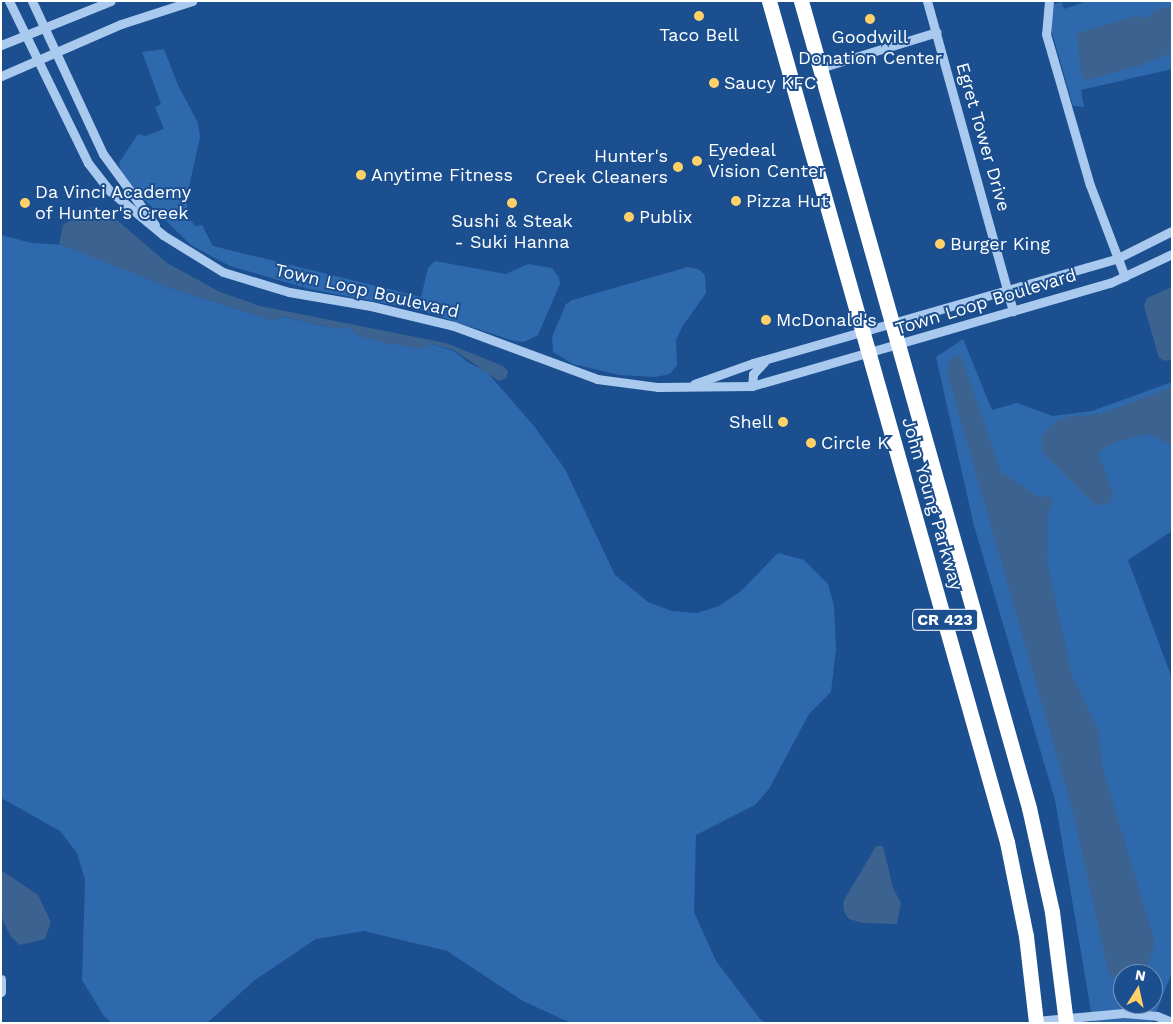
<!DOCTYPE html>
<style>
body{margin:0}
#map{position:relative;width:1173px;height:1024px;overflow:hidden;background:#1b4f8f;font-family:"Work Sans",sans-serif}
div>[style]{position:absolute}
.green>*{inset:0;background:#2e69ad}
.water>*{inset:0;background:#3c6290}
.minor>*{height:9px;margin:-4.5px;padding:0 4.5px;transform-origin:4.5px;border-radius:4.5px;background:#a9c9ee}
.highway>*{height:15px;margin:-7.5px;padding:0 7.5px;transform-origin:7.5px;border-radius:7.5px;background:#fff}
.dots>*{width:14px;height:14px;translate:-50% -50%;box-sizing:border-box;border:2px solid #1b4f8f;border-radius:50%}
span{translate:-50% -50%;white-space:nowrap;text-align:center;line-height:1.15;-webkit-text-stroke:4px #1b4f8f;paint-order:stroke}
.shield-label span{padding:1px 4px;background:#1b4f8f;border:1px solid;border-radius:4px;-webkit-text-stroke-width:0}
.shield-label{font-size:16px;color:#fff;font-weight:700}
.poi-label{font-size:18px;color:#fff}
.left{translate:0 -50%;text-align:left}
.right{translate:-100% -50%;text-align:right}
.street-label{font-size:18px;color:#fff}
.frame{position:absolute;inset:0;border:2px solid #fff;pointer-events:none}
.north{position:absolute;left:1113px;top:964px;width:50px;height:50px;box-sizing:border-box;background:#1b4f8f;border:1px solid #7695bc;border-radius:50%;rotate:10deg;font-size:14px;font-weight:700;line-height:20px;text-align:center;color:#fff}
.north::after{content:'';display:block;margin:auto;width:18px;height:22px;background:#ffd166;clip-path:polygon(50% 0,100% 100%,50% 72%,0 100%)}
</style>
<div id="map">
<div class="green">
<i style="clip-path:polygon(1087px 1px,1172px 1px,1172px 69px,1081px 90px,1084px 107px,1073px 106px,1051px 29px,1054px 4px,1062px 2px,1064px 9px)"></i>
<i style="clip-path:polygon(164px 49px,178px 85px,198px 123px,200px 137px,187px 196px,187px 215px,195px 226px,202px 225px,213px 246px,421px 297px,428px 268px,435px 261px,506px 274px,528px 264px,552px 268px,559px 277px,560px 284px,538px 335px,524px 342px,514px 341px,420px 310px,309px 289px,230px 266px,191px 245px,137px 193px,121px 172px,119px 163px,138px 134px,145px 136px,164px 129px,155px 107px,161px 104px,142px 52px)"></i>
<i style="clip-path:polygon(1px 235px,32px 243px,64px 245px,173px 289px,272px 320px,285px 317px,332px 328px,349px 328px,359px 336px,431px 344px,454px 351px,469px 363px,486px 371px,534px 426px,565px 469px,615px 575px,648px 602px,672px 611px,697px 613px,719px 606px,741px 591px,778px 553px,804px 560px,828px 584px,834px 606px,836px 649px,831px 692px,809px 714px,769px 789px,755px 805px,696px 835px,694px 912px,716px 961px,760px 1019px,767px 1023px,571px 1023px,523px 1001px,447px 951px,364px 931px,316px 939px,255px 980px,207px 1023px,112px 1023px,104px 1016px,82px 980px,85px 880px,77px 853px,60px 831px,1px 798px)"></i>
<i style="clip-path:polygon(688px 267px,698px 269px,705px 275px,706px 293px,682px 327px,676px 340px,677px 365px,670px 374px,655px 377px,619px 375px,573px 364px,553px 352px,552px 337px,566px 304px,572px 300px)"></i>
<i style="clip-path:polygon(evenodd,963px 339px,992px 410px,1017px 403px,1053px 416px,1092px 411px,1172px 382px,1172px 531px,1128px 560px,1172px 678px,1172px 972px,1152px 1023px,1093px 1023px,1055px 800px,974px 526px,936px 357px,963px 339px,1123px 974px,1153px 974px,1153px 1004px,1123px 1004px,1123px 974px)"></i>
</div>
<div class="water">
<i style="clip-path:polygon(1172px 6px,1170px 53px,1139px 66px,1086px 80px,1081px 76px,1077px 33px,1137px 16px,1146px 18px,1158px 9px)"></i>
<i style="clip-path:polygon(91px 207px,109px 213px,167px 263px,220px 292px,260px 306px,446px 343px,503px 366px,508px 371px,506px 378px,499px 381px,454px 350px,431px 344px,422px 349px,385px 343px,359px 336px,349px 328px,332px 328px,285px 317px,272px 320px,173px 289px,59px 244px,63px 225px)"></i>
<i style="clip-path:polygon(1172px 287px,1172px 359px,1165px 361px,1159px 358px,1144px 306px,1147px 298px)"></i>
<i style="clip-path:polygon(954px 356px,961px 356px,1001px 472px,1040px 498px,1049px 495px,1053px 503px,1048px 512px,1047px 561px,1072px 675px,1099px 732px,1102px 766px,1155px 942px,1145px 974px,1123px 974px,1123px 980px,1115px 980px,1108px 971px,1073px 812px,948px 376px,948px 364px)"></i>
<i style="clip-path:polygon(1172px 387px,1172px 445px,1148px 434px,1115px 442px,1098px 452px,1113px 493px,1110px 502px,1104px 505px,1095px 505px,1042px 452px,1041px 436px,1055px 422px,1067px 417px,1100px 414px)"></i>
<i style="clip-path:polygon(876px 846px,883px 846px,893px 888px,901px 903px,897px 924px,863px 923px,849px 919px,844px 912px,843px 902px)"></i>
<i style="clip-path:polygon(1px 870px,38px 895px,51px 922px,45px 939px,20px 945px,11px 937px,1px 917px)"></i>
</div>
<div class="minor">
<i style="left:9px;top:1px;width:180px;rotate:64deg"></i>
<i style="left:88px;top:163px;width:36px;rotate:52deg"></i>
<i style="left:110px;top:191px;width:69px;rotate:39.7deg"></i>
<i style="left:163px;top:235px;width:70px;rotate:31.7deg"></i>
<i style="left:223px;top:272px;width:69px;rotate:16.9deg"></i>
<i style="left:289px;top:292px;width:83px;rotate:9.7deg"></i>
<i style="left:371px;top:306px;width:85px;rotate:13.5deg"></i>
<i style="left:454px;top:326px;width:153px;rotate:20.3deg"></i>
<i style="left:597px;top:379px;width:62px;rotate:7.5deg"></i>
<i style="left:658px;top:387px;width:94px;rotate:-0.6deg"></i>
<i style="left:752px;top:386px;width:373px;rotate:-16.1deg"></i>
<i style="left:1110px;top:283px;width:68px;rotate:-25.1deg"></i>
<i style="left:32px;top:1px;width:169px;rotate:65.1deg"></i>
<i style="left:103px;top:154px;width:88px;rotate:53.8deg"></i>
<i style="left:927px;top:1px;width:322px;rotate:74.5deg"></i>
<i style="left:1049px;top:1px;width:33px;rotate:95deg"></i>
<i style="left:1046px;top:34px;width:157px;rotate:73.8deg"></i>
<i style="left:1090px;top:185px;width:98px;rotate:69.2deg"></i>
<i style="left:1px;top:45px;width:118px;rotate:-21.8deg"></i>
<i style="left:820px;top:68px;width:122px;rotate:-17.1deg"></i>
<i style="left:1px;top:76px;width:131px;rotate:-23.4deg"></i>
<i style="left:121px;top:24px;width:75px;rotate:-17.9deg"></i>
<i style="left:694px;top:384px;width:63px;rotate:-19.6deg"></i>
<i style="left:753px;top:363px;width:380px;rotate:-16deg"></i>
<i style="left:1118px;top:258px;width:60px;rotate:-26.6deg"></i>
<i style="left:752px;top:386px;width:12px;rotate:-85deg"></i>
<i style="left:753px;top:374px;width:16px;rotate:-47deg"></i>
<i style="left:1px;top:979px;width:13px;rotate:90deg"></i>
<i style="left:1036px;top:1021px;width:88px;rotate:-5.2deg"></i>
<i style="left:1124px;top:1013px;width:33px;rotate:5deg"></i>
<i style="left:1157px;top:1016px;width:16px;rotate:22deg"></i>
</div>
<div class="highway">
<i style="left:769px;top:1px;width:874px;rotate:74.2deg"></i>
<i style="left:1007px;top:842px;width:96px;rotate:78.6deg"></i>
<i style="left:1026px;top:936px;width:88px;rotate:83.4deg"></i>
<i style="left:801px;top:1px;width:839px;rotate:74.22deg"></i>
<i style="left:1029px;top:808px;width:107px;rotate:77.5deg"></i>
<i style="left:1052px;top:912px;width:112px;rotate:82.8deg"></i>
</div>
<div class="dots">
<i style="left:699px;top:16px;background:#ffd166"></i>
<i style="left:870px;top:19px;background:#ffd166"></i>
<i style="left:714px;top:83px;background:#ffd166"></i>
<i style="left:697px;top:161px;background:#ffd166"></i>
<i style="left:678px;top:167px;background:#ffd166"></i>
<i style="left:361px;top:175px;background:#ffd166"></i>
<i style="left:736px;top:201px;background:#ffd166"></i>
<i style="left:25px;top:203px;background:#ffd166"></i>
<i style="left:512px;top:203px;background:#ffd166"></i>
<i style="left:629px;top:217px;background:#ffd166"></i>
<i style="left:940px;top:244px;background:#ffd166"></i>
<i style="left:766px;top:320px;background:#ffd166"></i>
<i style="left:783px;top:422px;background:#ffd166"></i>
<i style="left:811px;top:443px;background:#ffd166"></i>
</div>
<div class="shield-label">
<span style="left:945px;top:620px">CR 423</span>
</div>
<div class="poi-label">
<span style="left:699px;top:35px">Taco Bell</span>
<span style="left:870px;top:48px">Goodwill<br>Donation Center</span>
<span class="left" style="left:724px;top:83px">Saucy KFC</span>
<span class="left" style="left:708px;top:161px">Eyedeal<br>Vision Center</span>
<span class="right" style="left:668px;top:167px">Hunter's<br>Creek Cleaners</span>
<span class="left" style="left:371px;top:175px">Anytime Fitness</span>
<span class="left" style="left:35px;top:203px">Da Vinci Academy<br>of Hunter's Creek</span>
<span class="left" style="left:746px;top:201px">Pizza Hut</span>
<span class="left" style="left:639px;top:217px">Publix</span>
<span style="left:512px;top:232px">Sushi &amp; Steak<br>- Suki Hanna</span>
<span class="left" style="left:950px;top:244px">Burger King</span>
<span class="left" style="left:776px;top:320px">McDonald's</span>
<span class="right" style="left:773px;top:422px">Shell</span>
<span class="left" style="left:821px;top:443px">Circle K</span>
</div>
<div class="street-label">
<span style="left:983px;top:137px;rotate:74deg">Egret Tower Drive</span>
<span style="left:367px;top:291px;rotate:13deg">Town Loop Boulevard</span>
<span style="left:986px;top:302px;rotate:-17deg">Town Loop Boulevard</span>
<span style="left:932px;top:504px;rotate:74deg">John Young Parkway</span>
</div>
<div class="frame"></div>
<div class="north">N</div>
</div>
